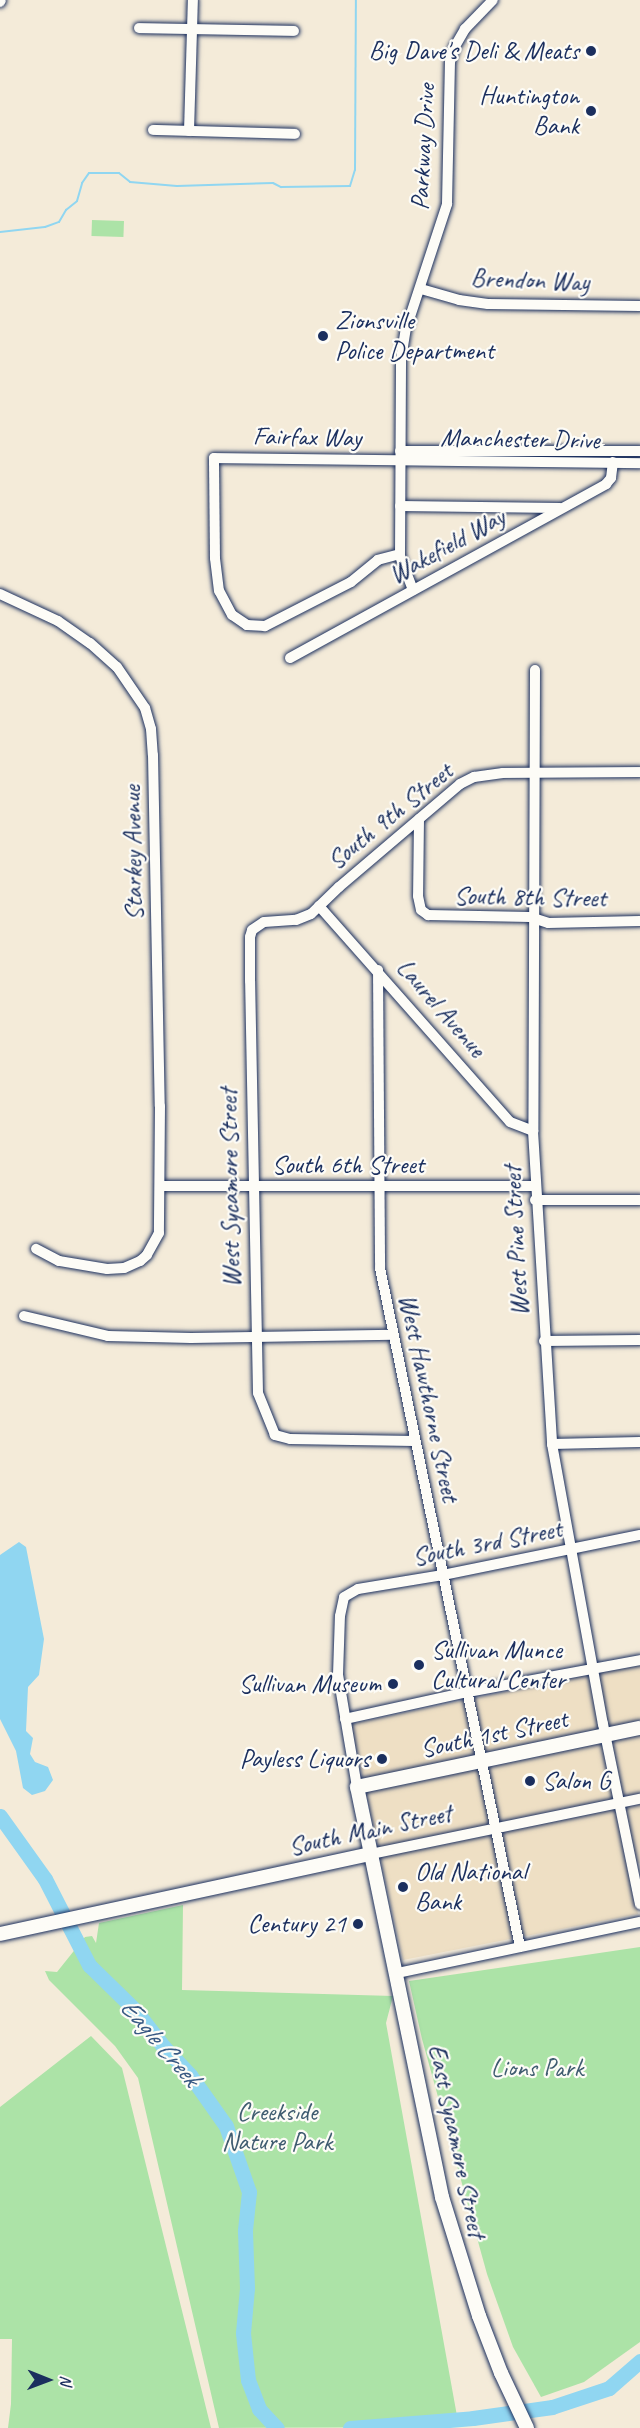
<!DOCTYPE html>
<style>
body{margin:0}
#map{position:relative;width:640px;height:2428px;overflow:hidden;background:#f4ebd9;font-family:Caveat,sans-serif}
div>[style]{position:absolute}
.built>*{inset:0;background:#eedfc4}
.green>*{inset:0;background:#ace3a7;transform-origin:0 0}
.water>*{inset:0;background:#90d6f1}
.stream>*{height:2px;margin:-1px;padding:0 1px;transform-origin:1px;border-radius:1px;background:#90d6f1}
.river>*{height:15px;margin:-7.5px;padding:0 7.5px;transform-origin:7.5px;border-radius:7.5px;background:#90d6f1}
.roads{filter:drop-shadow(0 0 2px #1b2f5e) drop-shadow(0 0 2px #1b2f5e)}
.street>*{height:10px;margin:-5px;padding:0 5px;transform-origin:5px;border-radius:5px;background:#fdfcf7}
.secondary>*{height:14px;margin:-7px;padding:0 7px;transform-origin:7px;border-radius:7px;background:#fdfcf7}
.dots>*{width:16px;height:16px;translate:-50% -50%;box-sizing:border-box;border:3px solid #fdfcf7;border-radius:50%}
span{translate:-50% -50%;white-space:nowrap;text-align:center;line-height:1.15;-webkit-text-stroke:4.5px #fdfcf7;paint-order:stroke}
.poi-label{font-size:26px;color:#1b2f5e}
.right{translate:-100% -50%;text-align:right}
.left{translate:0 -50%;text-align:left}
.street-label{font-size:26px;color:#1b2f5e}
.park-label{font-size:26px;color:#3f5c70}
.water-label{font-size:27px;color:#385983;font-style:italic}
.north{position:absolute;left:18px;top:2350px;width:60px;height:60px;-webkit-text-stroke:4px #fdfcf7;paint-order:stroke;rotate:91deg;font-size:16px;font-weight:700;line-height:24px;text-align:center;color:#1b2f5e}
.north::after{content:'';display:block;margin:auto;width:21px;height:27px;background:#1b2f5e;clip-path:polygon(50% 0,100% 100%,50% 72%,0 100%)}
</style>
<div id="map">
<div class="built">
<i style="clip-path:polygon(640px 1664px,640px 1863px,628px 1865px,638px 1914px,403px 1960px,351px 1724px)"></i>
</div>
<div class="green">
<i style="left:92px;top:220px;width:32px;height:16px;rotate:2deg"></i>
<i style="clip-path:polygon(183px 1905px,182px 1990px,393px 1996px,386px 2023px,459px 2427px,219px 2428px,138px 2078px,115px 2046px,49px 1980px,45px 1971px,57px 1972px,85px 1937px,92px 1936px,96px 1943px,99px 1923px)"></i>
<i style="clip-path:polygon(640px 1947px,640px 2342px,584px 2382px,541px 2397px,513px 2347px,487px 2274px,422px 2039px,409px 1981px)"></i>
<i style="clip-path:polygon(91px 2036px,122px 2068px,211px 2428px,8px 2428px,11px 2404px,12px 2339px,0 2339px,0 2107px)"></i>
</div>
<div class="water">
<i style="clip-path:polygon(19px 1542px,26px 1547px,44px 1639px,39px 1675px,28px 1687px,26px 1731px,33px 1738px,30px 1754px,35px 1762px,48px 1767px,53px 1780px,45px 1791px,32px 1795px,23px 1788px,16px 1751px,0 1719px,0 1555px)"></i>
</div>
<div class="stream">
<i style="left:0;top:232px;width:45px;rotate:-6.3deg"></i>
<i style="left:45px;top:227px;width:15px;rotate:-20deg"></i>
<i style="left:59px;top:222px;width:14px;rotate:-60deg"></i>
<i style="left:66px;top:210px;width:14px;rotate:-39deg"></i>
<i style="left:77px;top:201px;width:19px;rotate:-74deg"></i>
<i style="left:82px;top:183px;width:12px;rotate:-55deg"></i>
<i style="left:89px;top:173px;width:30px"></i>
<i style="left:119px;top:173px;width:14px;rotate:39deg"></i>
<i style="left:130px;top:182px;width:47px;rotate:4.9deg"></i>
<i style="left:177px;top:186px;width:96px;rotate:-1.8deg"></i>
<i style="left:273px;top:183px;width:9px;rotate:27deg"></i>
<i style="left:281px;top:187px;width:69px;rotate:-0.8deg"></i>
<i style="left:350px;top:186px;width:17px;rotate:-73deg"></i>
<i style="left:355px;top:170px;width:170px;rotate:-89.7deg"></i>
<i style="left:434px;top:2421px;width:7px;rotate:74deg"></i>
</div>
<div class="river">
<i style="left:0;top:1816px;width:77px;rotate:54.5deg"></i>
<i style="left:45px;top:1879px;width:97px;rotate:62.9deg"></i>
<i style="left:89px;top:1965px;width:66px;rotate:44.4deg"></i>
<i style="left:136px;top:2011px;width:44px;rotate:52.4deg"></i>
<i style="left:163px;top:2046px;width:40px;rotate:47deg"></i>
<i style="left:190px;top:2075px;width:62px;rotate:54.8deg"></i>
<i style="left:226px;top:2126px;width:70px;rotate:70.8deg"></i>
<i style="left:249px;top:2192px;width:39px;rotate:96deg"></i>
<i style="left:245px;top:2231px;width:57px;rotate:88deg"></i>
<i style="left:247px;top:2288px;width:45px;rotate:95.1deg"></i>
<i style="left:243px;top:2333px;width:47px;rotate:83.9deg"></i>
<i style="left:248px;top:2380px;width:31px;rotate:69deg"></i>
<i style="left:259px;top:2409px;width:26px;rotate:47deg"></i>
<i style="left:350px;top:2428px;width:123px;rotate:-4.6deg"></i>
<i style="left:473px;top:2418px;width:80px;rotate:-7.9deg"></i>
<i style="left:552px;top:2407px;width:60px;rotate:-18.4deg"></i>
<i style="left:609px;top:2388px;width:41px;rotate:-41.1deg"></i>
</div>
<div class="roads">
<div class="street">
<i style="left:0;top:2px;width:2px;rotate:-63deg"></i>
<i style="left:139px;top:28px;width:155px;rotate:1.1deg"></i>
<i style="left:153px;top:130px;width:142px;rotate:1.6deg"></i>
<i style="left:189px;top:131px;width:131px;rotate:-88.3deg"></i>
<i style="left:421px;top:289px;width:40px;rotate:16deg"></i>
<i style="left:459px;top:300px;width:29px;rotate:8deg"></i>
<i style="left:488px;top:304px;width:152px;rotate:0.8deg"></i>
<i style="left:400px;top:451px;width:240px"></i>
<i style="left:400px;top:506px;width:160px;rotate:0.7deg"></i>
<i style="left:400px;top:554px;width:23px;rotate:165deg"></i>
<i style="left:378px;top:560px;width:35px;rotate:141deg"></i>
<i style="left:351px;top:582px;width:97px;rotate:152.9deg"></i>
<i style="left:265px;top:626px;width:18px;rotate:-177deg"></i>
<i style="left:247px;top:625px;width:18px;rotate:-146deg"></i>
<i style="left:232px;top:615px;width:27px;rotate:-118deg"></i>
<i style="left:219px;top:591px;width:33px;rotate:-97deg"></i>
<i style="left:215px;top:558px;width:100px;rotate:-90.6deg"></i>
<i style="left:214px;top:458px;width:426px;rotate:0.7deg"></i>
<i style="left:413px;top:590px;width:36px;rotate:-111deg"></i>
<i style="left:400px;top:556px;width:197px;rotate:-89.7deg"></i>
<i style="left:401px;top:359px;width:30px;rotate:-81deg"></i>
<i style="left:406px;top:329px;width:132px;rotate:-71.8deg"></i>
<i style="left:447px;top:204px;width:142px;rotate:-88.8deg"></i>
<i style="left:450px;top:62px;width:15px;rotate:-74deg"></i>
<i style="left:454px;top:48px;width:22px;rotate:-60deg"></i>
<i style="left:465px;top:29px;width:40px;rotate:-46deg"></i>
<i style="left:0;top:594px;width:64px;rotate:25deg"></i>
<i style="left:58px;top:621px;width:39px;rotate:35deg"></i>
<i style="left:90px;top:643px;width:36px;rotate:42deg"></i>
<i style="left:117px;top:667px;width:50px;rotate:55.7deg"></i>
<i style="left:145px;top:708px;width:22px;rotate:74deg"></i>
<i style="left:151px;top:729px;width:26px;rotate:86deg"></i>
<i style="left:153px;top:755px;width:351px;rotate:88.9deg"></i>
<i style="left:160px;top:1106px;width:127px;rotate:90.5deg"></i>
<i style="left:159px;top:1233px;width:25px;rotate:119deg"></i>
<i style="left:147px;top:1255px;width:9px;rotate:139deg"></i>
<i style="left:140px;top:1261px;width:17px;rotate:156deg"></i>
<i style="left:124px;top:1268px;width:17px;rotate:177deg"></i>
<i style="left:107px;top:1269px;width:49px;rotate:-170.5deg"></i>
<i style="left:59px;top:1261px;width:26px;rotate:-152deg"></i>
<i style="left:290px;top:658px;width:361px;rotate:-28.8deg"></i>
<i style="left:606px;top:484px;width:8px;rotate:-50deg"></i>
<i style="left:611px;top:478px;width:16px;rotate:-83deg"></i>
<i style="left:535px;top:670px;width:461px;rotate:90.2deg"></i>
<i style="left:533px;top:1131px;width:314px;rotate:86.5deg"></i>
<i style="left:552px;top:1444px;width:285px;rotate:79.7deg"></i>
<i style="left:603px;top:1724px;width:184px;rotate:78.4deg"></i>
<i style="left:419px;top:819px;width:77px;rotate:90.7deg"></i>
<i style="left:418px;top:896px;width:14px;rotate:78deg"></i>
<i style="left:421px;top:910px;width:9px;rotate:36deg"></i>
<i style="left:428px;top:915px;width:102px;rotate:1.1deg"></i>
<i style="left:530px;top:917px;width:19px;rotate:18deg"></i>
<i style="left:548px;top:923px;width:92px;rotate:-1.2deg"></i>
<i style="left:319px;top:906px;width:288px;rotate:48.5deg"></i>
<i style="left:510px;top:1122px;width:25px;rotate:21deg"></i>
<i style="left:378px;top:970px;width:298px;rotate:89.6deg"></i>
<i style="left:380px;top:1268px;width:693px;rotate:78.35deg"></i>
<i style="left:161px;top:1186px;width:374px"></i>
<i style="left:535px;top:1200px;width:105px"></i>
<i style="left:24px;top:1316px;width:86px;rotate:13.4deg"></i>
<i style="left:108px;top:1336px;width:83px;rotate:1.4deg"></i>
<i style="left:191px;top:1338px;width:202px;rotate:-0.9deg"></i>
<i style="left:544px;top:1341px;width:96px;rotate:-0.6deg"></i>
<i style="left:414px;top:1441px;width:124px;rotate:-179.1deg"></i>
<i style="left:290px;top:1439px;width:16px;rotate:-165deg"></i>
<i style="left:275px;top:1435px;width:45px;rotate:-112deg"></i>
<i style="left:258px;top:1393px;width:412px;rotate:-91.1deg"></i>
<i style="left:250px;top:981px;width:44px;rotate:-90deg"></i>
<i style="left:250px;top:937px;width:7px;rotate:-74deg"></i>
<i style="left:252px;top:930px;width:14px;rotate:-34deg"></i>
<i style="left:264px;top:922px;width:32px;rotate:-4deg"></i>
<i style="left:296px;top:920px;width:16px;rotate:-22deg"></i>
<i style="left:311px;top:914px;width:39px;rotate:-44deg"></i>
<i style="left:339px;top:887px;width:159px;rotate:-40.4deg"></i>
<i style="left:460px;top:784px;width:16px;rotate:-27deg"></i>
<i style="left:474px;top:777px;width:29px;rotate:-8deg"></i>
<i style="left:503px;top:773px;width:137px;rotate:-0.4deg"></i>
<i style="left:552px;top:1444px;width:88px;rotate:-1.3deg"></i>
<i style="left:345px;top:1719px;width:126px;rotate:-12.4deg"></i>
<i style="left:468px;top:1692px;width:175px;rotate:-10.5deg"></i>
<i style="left:357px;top:1787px;width:114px;rotate:-99.6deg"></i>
<i style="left:338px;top:1675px;width:59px;rotate:-88.1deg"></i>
<i style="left:340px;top:1616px;width:19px;rotate:-78deg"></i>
<i style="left:344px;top:1597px;width:16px;rotate:-30deg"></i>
<i style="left:358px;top:1589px;width:86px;rotate:-9.4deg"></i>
<i style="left:443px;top:1575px;width:201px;rotate:-11.5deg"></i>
<i style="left:371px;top:1854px;width:275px;rotate:-11.6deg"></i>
<i style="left:397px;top:1973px;width:248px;rotate:-11.9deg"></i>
</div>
<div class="secondary">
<i style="left:0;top:1934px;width:380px;rotate:-12.2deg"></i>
<i style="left:527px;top:2428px;width:61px;rotate:-115.3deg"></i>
<i style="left:501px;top:2373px;width:61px;rotate:-111.1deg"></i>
<i style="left:479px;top:2316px;width:125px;rotate:-107.3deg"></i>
<i style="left:442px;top:2197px;width:419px;rotate:-101.7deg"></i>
<i style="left:357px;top:1787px;width:289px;rotate:-11.8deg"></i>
</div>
</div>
<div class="dots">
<i style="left:591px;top:51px;background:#1b2f5e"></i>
<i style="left:591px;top:111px;background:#1b2f5e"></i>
<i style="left:323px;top:336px;background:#1b2f5e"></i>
<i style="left:419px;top:1665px;background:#1b2f5e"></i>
<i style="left:393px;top:1684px;background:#1b2f5e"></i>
<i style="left:382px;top:1759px;background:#1b2f5e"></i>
<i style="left:530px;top:1781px;background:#1b2f5e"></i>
<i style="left:403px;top:1887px;background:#1b2f5e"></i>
<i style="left:358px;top:1924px;background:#1b2f5e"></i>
</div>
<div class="poi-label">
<span class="right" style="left:579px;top:51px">Big Dave's Deli &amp; Meats</span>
<span class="right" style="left:579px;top:111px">Huntington<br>Bank</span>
<span class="left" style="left:335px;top:336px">Zionsville<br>Police Department</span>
<span class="left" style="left:431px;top:1665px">Sullivan Munce<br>Cultural Center</span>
<span class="right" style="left:381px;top:1684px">Sullivan Museum</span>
<span class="right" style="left:370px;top:1759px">Payless Liquors</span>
<span class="left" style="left:542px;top:1781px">Salon G</span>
<span class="left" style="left:415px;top:1887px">Old National<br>Bank</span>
<span class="right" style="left:346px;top:1924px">Century 21</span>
</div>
<div class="street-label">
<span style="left:423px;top:147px;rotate:-87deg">Parkway Drive</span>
<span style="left:530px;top:280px;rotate:2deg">Brendon Way</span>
<span style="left:307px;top:437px;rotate:1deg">Fairfax Way</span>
<span style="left:520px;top:439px;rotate:1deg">Manchester Drive</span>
<span style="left:447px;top:546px;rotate:-29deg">Wakefield Way</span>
<span style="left:390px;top:816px;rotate:-39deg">South 9th Street</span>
<span style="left:133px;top:853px;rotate:-91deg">Starkey Avenue</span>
<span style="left:530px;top:897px;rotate:1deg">South 8th Street</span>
<span style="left:441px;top:1008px;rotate:49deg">Laurel Avenue</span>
<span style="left:348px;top:1165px">South 6th Street</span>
<span style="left:230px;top:1188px;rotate:-91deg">West Sycamore Street</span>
<span style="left:516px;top:1241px;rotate:-93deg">West Pine Street</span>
<span style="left:429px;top:1398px;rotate:78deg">West Hawthorne Street</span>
<span style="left:487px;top:1543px;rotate:-11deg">South 3rd Street</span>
<span style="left:494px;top:1734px;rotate:-12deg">South 1st Street</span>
<span style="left:370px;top:1830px;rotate:-12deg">South Main Street</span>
<span style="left:457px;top:2141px;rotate:78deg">East Sycamore Street</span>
</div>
<div class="park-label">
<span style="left:537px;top:2068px">Lions Park</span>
<span style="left:277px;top:2127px">Creekside<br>Nature Park</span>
</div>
<div class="water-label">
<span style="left:160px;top:2042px;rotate:49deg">Eagle Creek</span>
</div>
<div class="north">N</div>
</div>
